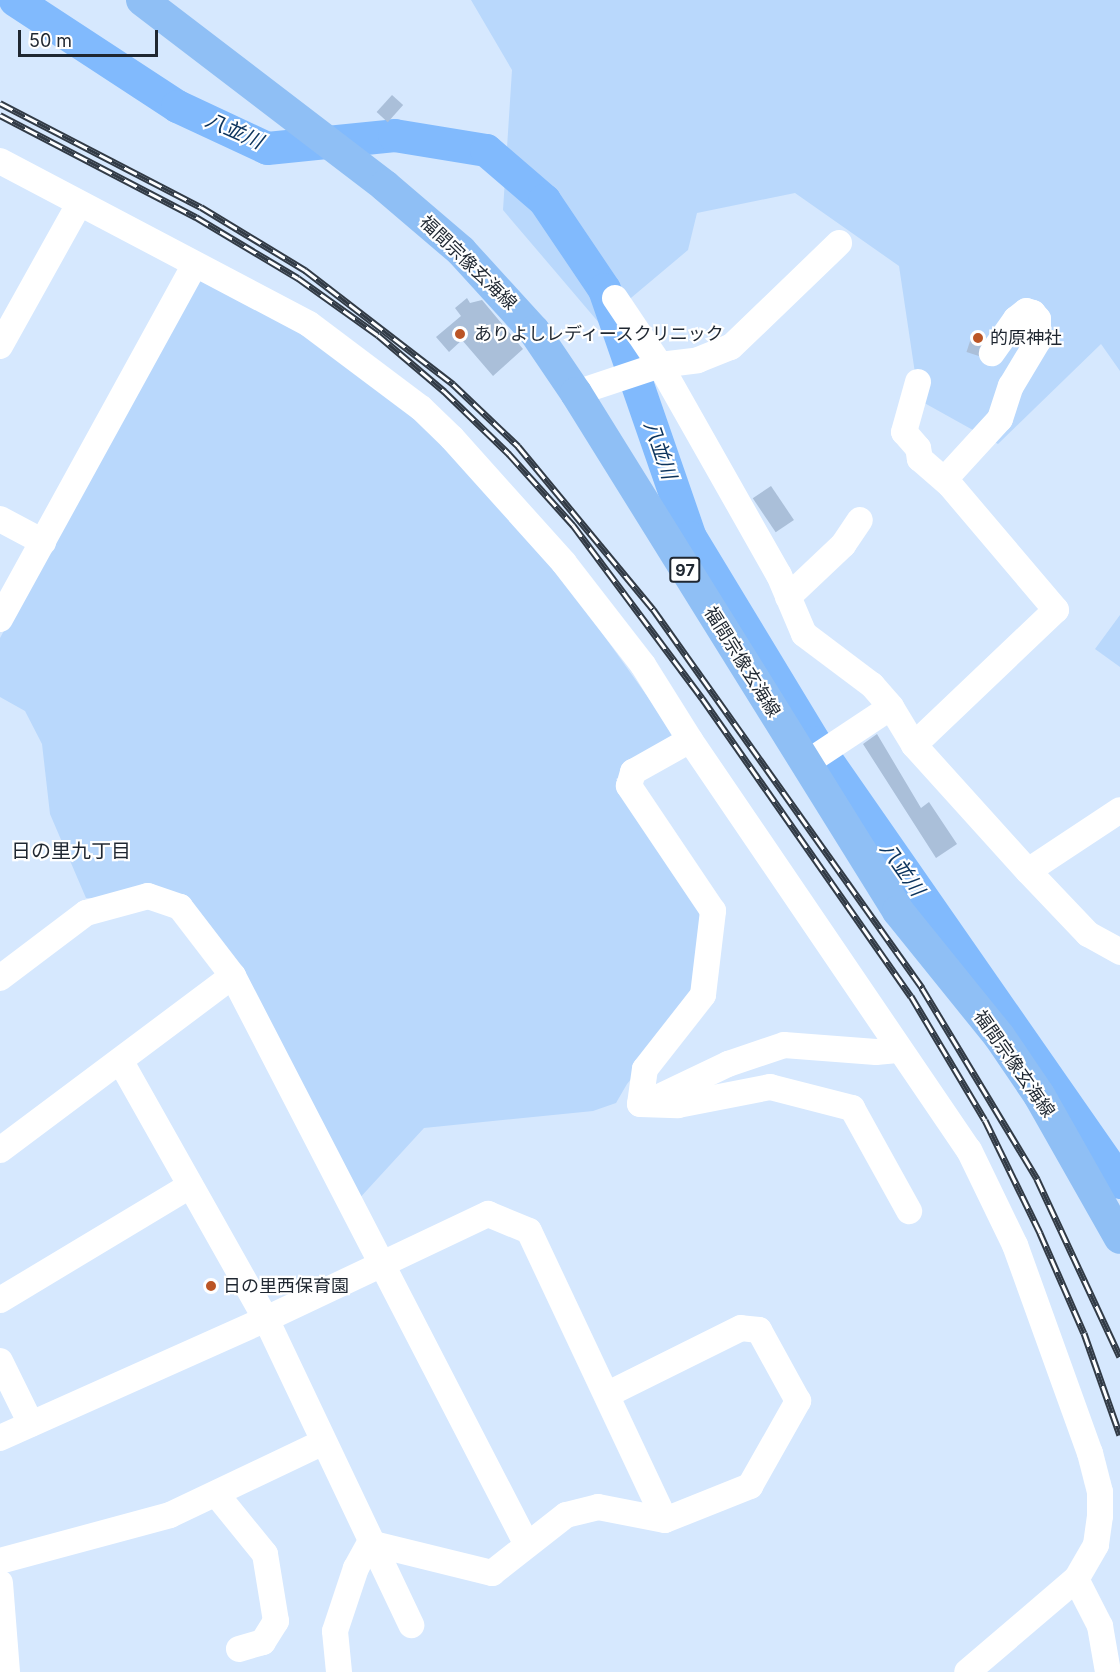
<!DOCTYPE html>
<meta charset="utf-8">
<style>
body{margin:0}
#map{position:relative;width:1120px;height:1672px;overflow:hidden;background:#d6e8fe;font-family:Inter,"Noto Sans JP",sans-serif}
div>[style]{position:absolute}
.green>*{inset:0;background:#b9d8fc}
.river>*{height:33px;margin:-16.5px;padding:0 16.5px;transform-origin:16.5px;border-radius:16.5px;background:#81bafd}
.building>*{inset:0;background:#aabfd9;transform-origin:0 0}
.minor>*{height:26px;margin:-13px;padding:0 13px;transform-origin:13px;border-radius:13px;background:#fff}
.major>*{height:32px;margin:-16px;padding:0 16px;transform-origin:16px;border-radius:16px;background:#8fbff5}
.rail>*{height:7px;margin-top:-3.5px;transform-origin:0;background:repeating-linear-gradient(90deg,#fff 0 14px,#323b46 0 28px);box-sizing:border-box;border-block:2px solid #323b46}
.dots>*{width:16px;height:16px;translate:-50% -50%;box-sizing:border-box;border:3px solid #fff;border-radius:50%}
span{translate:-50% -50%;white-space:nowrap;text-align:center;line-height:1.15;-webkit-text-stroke:4.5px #fff;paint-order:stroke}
.shield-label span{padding:2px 4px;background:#fff;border:2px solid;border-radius:4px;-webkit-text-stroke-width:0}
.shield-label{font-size:16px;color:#1f2731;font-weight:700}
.street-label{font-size:18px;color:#1f2731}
.poi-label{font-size:18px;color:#1f2731}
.left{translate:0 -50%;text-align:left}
.water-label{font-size:20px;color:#0b335d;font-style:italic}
.neighbourhood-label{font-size:20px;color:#1f2731}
.scale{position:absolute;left:18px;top:30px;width:140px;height:27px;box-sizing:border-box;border:3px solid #1f2731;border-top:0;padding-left:8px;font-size:18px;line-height:21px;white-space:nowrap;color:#1f2731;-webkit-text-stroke:4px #fff;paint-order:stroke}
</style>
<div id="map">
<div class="green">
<i style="clip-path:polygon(471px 0,1120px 0,1120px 371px,1101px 344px,998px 444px,919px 400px,899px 266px,795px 193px,697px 213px,688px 250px,600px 324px,503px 210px,512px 70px)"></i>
<i style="clip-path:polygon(203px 280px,318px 340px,421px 422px,562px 577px,675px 735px,668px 745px,616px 779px,707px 914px,692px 1004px,627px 1084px,616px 1103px,593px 1111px,424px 1128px,357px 1201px,186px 903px,86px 898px,50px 814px,42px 744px,25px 711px,0 697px,0 638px,192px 285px)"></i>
<i style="clip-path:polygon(1120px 615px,1120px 667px,1095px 649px)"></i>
</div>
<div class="river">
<i style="left:15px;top:0;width:194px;rotate:33.2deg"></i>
<i style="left:177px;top:106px;width:99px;rotate:25deg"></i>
<i style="left:267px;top:148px;width:128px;rotate:-5.8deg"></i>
<i style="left:394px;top:135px;width:93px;rotate:9.3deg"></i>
<i style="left:486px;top:150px;width:77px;rotate:40.8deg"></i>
<i style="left:544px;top:200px;width:107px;rotate:56deg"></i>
<i style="left:604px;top:289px;width:262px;rotate:70.9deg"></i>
<i style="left:690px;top:537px;width:240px;rotate:58.8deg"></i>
<i style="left:814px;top:742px;width:536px;rotate:55.18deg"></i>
</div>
<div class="building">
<i style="left:392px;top:95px;width:15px;height:23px;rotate:42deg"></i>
<i style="clip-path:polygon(467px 298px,470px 303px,482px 300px,523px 349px,493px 376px,462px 340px,449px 352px,436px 337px,461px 316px,455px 308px)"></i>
<i style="left:973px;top:332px;width:13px;height:21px;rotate:18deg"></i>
<i style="left:771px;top:486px;width:41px;height:22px;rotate:56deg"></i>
<i style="clip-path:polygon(877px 734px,921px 808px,929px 802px,957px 844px,936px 858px,863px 744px)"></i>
</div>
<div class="minor">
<i style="left:0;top:161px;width:349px;rotate:27.8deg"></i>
<i style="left:309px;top:324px;width:140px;rotate:36.9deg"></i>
<i style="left:421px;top:408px;width:43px;rotate:44.1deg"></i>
<i style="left:452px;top:438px;width:168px;rotate:48.1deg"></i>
<i style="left:564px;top:563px;width:129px;rotate:52.2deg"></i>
<i style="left:643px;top:665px;width:89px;rotate:57.9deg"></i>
<i style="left:690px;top:740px;width:496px;rotate:55.8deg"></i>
<i style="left:969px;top:1150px;width:106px;rotate:64.2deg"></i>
<i style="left:1015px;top:1245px;width:221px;rotate:70.2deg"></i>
<i style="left:1090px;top:1453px;width:40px;rotate:75.6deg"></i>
<i style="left:1100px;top:1492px;width:24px;rotate:90deg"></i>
<i style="left:1100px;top:1516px;width:29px;rotate:98deg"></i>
<i style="left:1096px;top:1545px;width:39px;rotate:120deg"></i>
<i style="left:1076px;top:1579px;width:143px;rotate:139.5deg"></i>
<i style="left:615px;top:298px;width:81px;rotate:56.1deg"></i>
<i style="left:660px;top:365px;width:241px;rotate:60.5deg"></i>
<i style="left:779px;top:575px;width:64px;rotate:67deg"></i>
<i style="left:804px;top:634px;width:85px;rotate:36.9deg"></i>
<i style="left:872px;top:685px;width:29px;rotate:49deg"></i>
<i style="left:891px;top:707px;width:44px;rotate:58.8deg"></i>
<i style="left:914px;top:745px;width:170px;rotate:47.9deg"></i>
<i style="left:1028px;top:871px;width:87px;rotate:46.4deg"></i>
<i style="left:1088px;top:934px;width:37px;rotate:29deg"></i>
<i style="left:0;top:346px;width:162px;rotate:-60.9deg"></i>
<i style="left:576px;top:393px;width:89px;rotate:-18.4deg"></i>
<i style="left:660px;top:365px;width:38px;rotate:-7deg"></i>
<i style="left:698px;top:360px;width:35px;rotate:-22deg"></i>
<i style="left:731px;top:347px;width:150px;rotate:-43.9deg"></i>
<i style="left:945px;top:479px;width:81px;rotate:-47.5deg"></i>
<i style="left:1000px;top:419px;width:35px;rotate:-72deg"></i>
<i style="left:1011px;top:386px;width:52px;rotate:-59deg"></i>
<i style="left:1038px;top:341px;width:22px;rotate:-90deg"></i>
<i style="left:1038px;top:319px;width:8px;rotate:-130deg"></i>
<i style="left:1033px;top:313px;width:7px;rotate:-164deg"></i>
<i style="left:1026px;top:311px;width:13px;rotate:141deg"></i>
<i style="left:1016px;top:319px;width:42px;rotate:125.2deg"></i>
<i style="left:0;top:519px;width:49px;rotate:28.1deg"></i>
<i style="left:788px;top:597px;width:76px;rotate:-43.4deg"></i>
<i style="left:843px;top:545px;width:30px;rotate:-56deg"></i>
<i style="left:0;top:619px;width:403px;rotate:-61.2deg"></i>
<i style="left:914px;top:745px;width:196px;rotate:-43.6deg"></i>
<i style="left:1056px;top:610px;width:164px;rotate:-130.3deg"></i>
<i style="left:950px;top:485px;width:40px;rotate:-139deg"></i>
<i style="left:920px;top:459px;width:11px;rotate:-100deg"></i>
<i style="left:918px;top:448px;width:21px;rotate:-131deg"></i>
<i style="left:904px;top:432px;width:52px;rotate:-74.4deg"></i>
<i style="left:805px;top:764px;width:103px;rotate:-33.5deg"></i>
<i style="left:1028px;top:871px;width:110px;rotate:-33.5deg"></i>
<i style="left:0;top:978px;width:108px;rotate:-37.1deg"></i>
<i style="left:86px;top:913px;width:64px;rotate:-15.3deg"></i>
<i style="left:148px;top:896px;width:34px;rotate:19deg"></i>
<i style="left:180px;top:907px;width:87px;rotate:52.5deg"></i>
<i style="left:233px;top:976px;width:638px;rotate:62.67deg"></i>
<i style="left:121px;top:1062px;width:295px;rotate:60.6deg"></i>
<i style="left:266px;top:1319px;width:339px;rotate:64.6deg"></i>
<i style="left:657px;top:1098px;width:79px;rotate:-25.6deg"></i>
<i style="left:728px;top:1064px;width:59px;rotate:-18.7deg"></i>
<i style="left:784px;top:1045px;width:92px;rotate:4.4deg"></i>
<i style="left:876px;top:1052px;width:24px;rotate:-5deg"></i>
<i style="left:640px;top:1104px;width:35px;rotate:-82deg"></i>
<i style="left:645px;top:1069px;width:94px;rotate:-51.9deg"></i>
<i style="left:703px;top:995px;width:85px;rotate:-83.2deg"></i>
<i style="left:713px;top:911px;width:151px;rotate:-123.9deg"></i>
<i style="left:629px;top:786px;width:15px;rotate:-74deg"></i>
<i style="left:633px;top:772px;width:65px;rotate:-29.3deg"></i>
<i style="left:640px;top:1104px;width:38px;rotate:2deg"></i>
<i style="left:678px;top:1105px;width:94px;rotate:-11.1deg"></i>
<i style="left:770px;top:1087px;width:85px;rotate:14.4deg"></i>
<i style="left:852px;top:1108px;width:118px;rotate:61deg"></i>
<i style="left:0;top:1150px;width:291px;rotate:-36.8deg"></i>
<i style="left:0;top:1300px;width:222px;rotate:-31deg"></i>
<i style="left:0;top:1361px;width:70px;rotate:63.8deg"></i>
<i style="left:0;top:1438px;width:291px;rotate:-24.1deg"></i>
<i style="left:266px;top:1319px;width:246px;rotate:-25.3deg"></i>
<i style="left:488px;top:1214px;width:44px;rotate:22.5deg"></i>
<i style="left:529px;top:1231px;width:319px;rotate:64.8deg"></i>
<i style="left:217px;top:1495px;width:76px;rotate:50.9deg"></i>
<i style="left:265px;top:1554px;width:68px;rotate:80.7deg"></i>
<i style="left:276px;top:1621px;width:25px;rotate:122deg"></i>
<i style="left:263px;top:1642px;width:25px;rotate:164deg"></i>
<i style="left:370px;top:1543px;width:126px;rotate:13.8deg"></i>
<i style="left:492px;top:1573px;width:94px;rotate:-38.1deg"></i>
<i style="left:566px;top:1515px;width:33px;rotate:-14deg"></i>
<i style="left:598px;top:1507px;width:68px;rotate:11deg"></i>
<i style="left:665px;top:1520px;width:92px;rotate:-21.8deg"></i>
<i style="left:750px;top:1486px;width:98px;rotate:-60.5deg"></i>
<i style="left:798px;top:1401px;width:81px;rotate:-118.8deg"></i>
<i style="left:759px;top:1330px;width:18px;rotate:-174deg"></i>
<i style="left:741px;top:1328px;width:148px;rotate:153.6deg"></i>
<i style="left:0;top:1561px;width:176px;rotate:-15.1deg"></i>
<i style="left:170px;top:1515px;width:170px;rotate:-25.4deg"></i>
<i style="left:1076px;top:1579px;width:53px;rotate:62.9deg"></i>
<i style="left:1100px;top:1626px;width:47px;rotate:80.1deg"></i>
<i style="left:0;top:1583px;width:89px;rotate:85.5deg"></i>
<i style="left:339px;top:1672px;width:41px;rotate:-95.6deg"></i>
<i style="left:335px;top:1631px;width:66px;rotate:-71.6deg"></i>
<i style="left:356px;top:1568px;width:29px;rotate:-61deg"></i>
</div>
<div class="major">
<i style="left:142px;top:0;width:306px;rotate:37.4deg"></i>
<i style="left:385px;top:186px;width:100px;rotate:40.5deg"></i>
<i style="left:461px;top:251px;width:108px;rotate:47.6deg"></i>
<i style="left:534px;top:331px;width:75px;rotate:55.9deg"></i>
<i style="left:576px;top:393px;width:610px;rotate:58.13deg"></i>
<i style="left:898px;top:911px;width:161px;rotate:51.1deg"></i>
<i style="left:999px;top:1036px;width:71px;rotate:55.9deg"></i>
<i style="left:1039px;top:1095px;width:164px;rotate:60.5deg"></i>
</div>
<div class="rail">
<i style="left:0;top:103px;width:226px;rotate:27.4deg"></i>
<i style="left:201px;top:207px;width:122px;rotate:31.2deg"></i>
<i style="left:305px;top:270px;width:187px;rotate:37.6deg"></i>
<i style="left:453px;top:384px;width:90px;rotate:43.6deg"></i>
<i style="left:518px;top:446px;width:212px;rotate:50.4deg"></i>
<i style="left:653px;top:609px;width:465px;rotate:54.6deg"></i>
<i style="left:922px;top:988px;width:223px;rotate:58.9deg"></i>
<i style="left:1037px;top:1179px;width:196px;rotate:65deg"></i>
<i style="left:0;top:115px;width:221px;rotate:27.5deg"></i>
<i style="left:196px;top:217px;width:119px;rotate:30.9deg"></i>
<i style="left:298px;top:278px;width:98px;rotate:35.5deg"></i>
<i style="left:378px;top:335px;width:87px;rotate:40.3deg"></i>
<i style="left:444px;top:391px;width:91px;rotate:44.1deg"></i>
<i style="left:509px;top:454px;width:96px;rotate:48deg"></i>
<i style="left:573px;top:525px;width:216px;rotate:53.3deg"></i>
<i style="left:702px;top:698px;width:364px;rotate:55deg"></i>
<i style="left:911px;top:996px;width:144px;rotate:59.2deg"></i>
<i style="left:985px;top:1120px;width:126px;rotate:64deg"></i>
<i style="left:1040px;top:1233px;width:109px;rotate:66.3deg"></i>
<i style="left:1084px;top:1333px;width:108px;rotate:70.6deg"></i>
</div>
<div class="dots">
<i style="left:460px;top:334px;background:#bb5526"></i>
<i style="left:978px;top:338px;background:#bb5526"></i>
<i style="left:211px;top:1286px;background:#bb5526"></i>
</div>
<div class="shield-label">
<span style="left:685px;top:570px">97</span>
</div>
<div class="street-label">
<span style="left:468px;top:263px;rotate:44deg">福間宗像玄海線</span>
<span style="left:742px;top:662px;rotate:58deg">福間宗像玄海線</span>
<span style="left:1014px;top:1064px;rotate:55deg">福間宗像玄海線</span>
</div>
<div class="poi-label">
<span class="left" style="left:474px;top:334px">ありよしレディースクリニック</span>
<span class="left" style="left:990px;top:338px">的原神社</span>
<span class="left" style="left:223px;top:1286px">日の里西保育園</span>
</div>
<div class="water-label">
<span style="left:234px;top:131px;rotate:24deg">八並川</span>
<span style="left:660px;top:450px;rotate:71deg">八並川</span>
<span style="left:902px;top:869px;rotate:55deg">八並川</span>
</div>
<div class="neighbourhood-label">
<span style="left:71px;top:851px">日の里九丁目</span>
</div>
<div class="scale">50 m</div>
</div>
